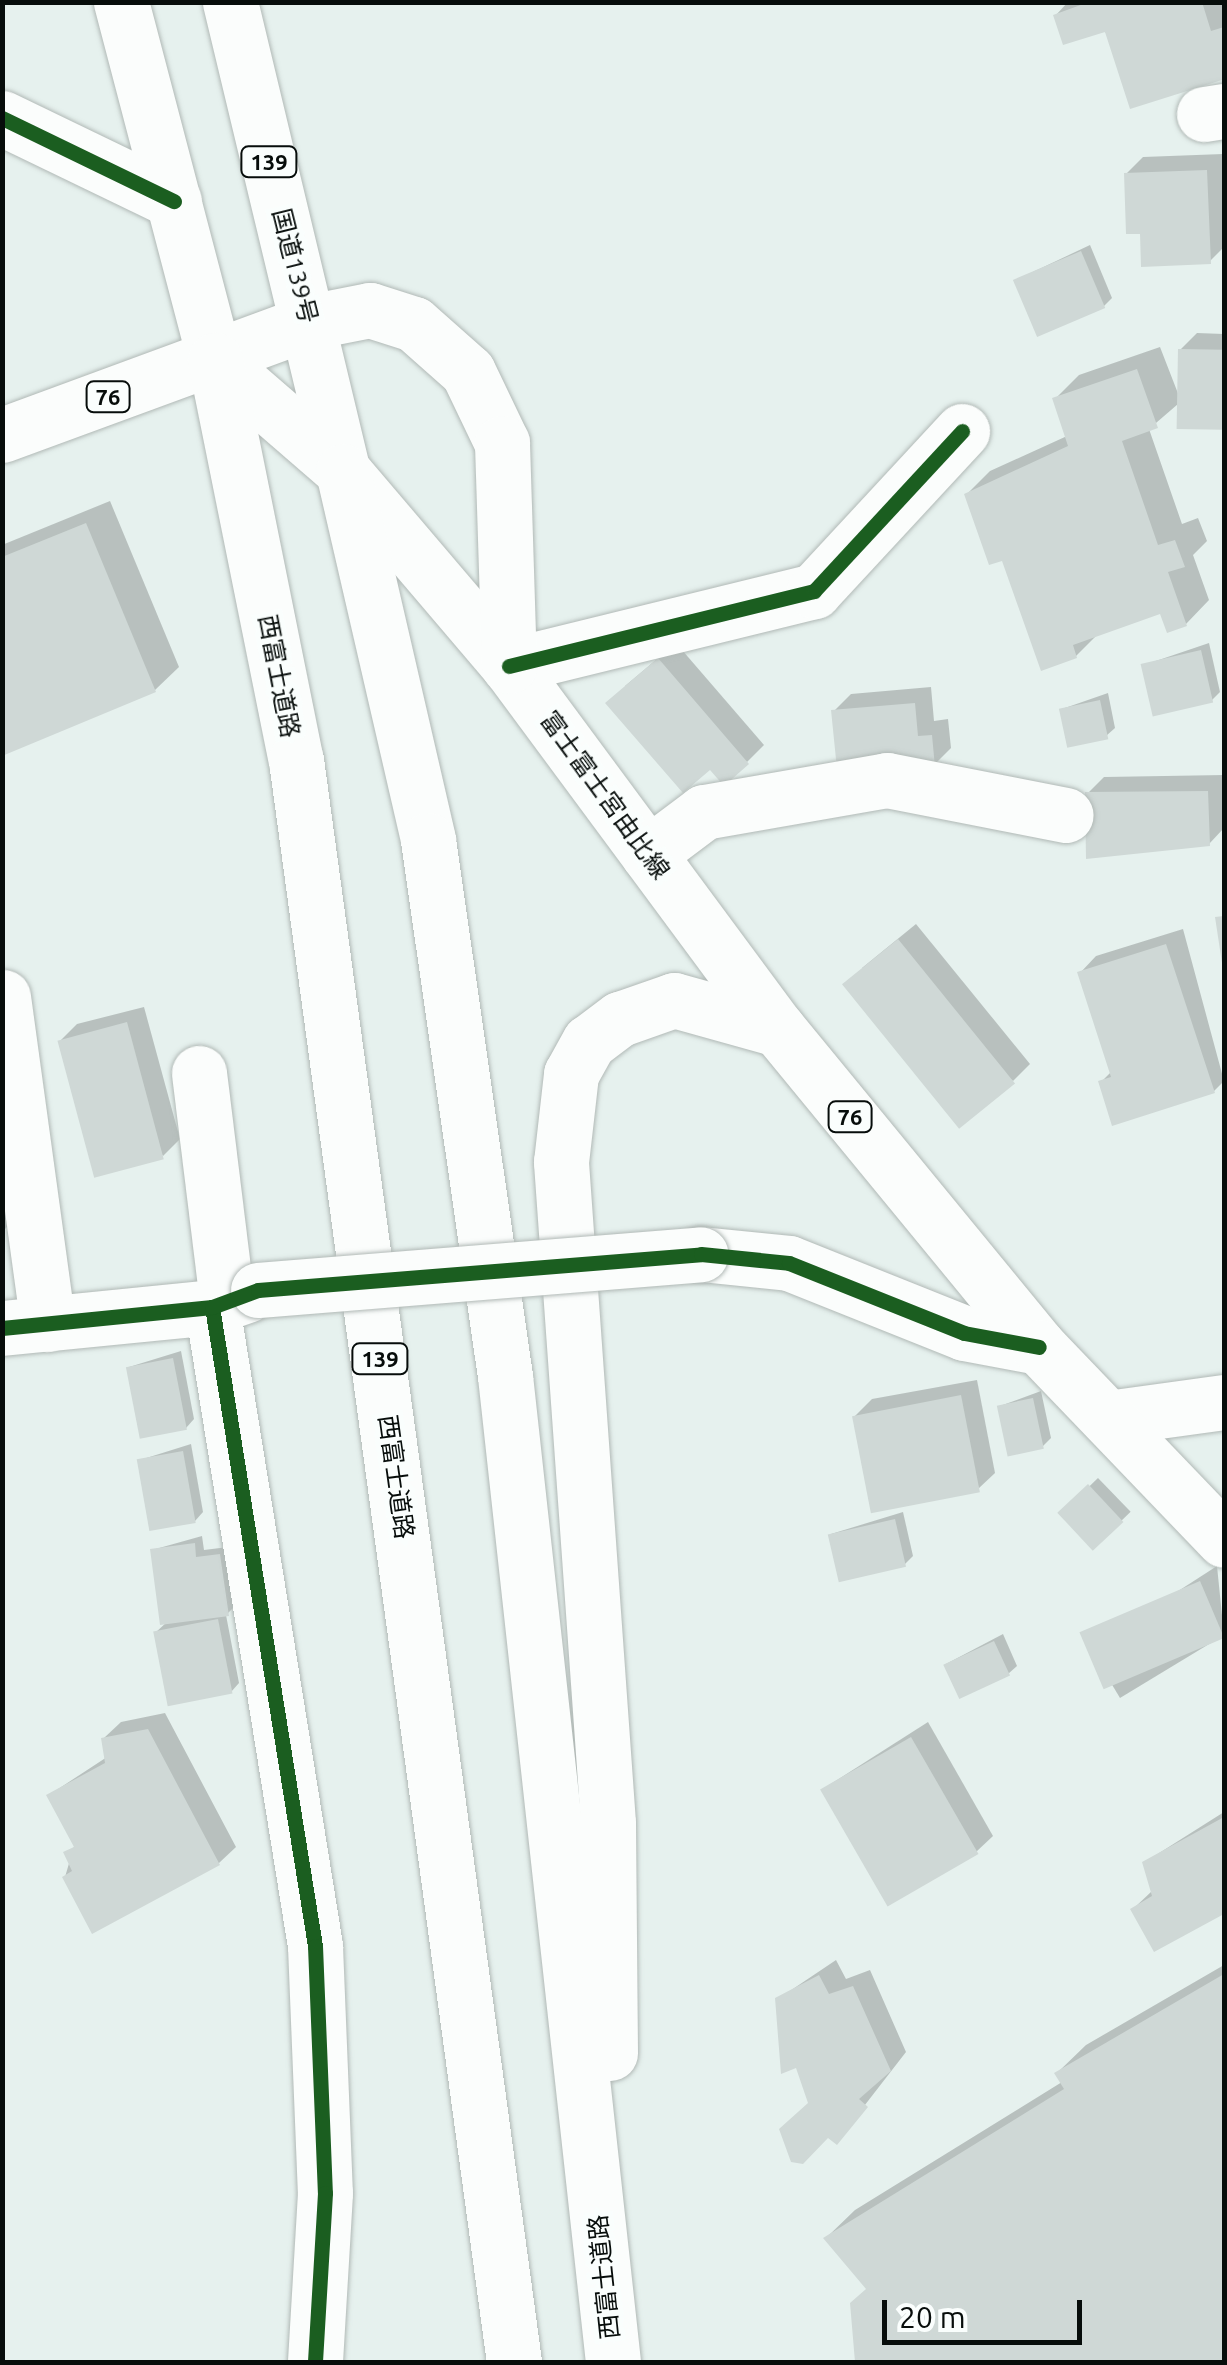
<!DOCTYPE html>
<meta charset="utf-8">
<style>
body{margin:0}
#map{position:relative;width:1227px;height:2365px;overflow:hidden;background:#e6f1ee;font-family:Ubuntu,"Noto Sans JP",sans-serif}
div>[style]{position:absolute}
.shadow>*{inset:0;background:#0003;transform-origin:0 0}
.building>*{inset:0;background:#cfd8d6;transform-origin:0 0}
.roads{filter:drop-shadow(0 0 2px #b1b9b6) drop-shadow(0 0 2px #b1b9b6)}
.minor>*{height:55px;margin:-27.5px;padding:0 27.5px;transform-origin:27.5px;border-radius:27.5px;background:#fbfdfc}
.primary>*{height:55px;margin:-27.5px;padding:0 27.5px;transform-origin:27.5px;border-radius:27.5px;background:#fbfdfc}
.trunk>*{height:55px;margin:-27.5px;padding:0 27.5px;transform-origin:27.5px;border-radius:27.5px;background:#fbfdfc}
.motorway>*{height:55px;margin:-27.5px;padding:0 27.5px;transform-origin:27.5px;border-radius:27.5px;background:#fbfdfc}
.bridges{filter:drop-shadow(0 0 2px #b1b9b6) drop-shadow(0 0 2px #b1b9b6)}
.minor-bridge>*{height:55px;margin:-27.5px;padding:0 27.5px;transform-origin:27.5px;border-radius:27.5px;background:#fbfdfc}
.cycleway>*{height:15px;margin:-7.5px;padding:0 7.5px;transform-origin:7.5px;border-radius:7.5px;background:#1b5e20}
span{translate:-50% -50%;white-space:nowrap;text-align:center;line-height:1.15;-webkit-text-stroke:10px #fafefd;paint-order:stroke}
.shield-label span{padding:2px 8px;background:#fafefd;border:2px solid;border-radius:8px;-webkit-text-stroke-width:0}
.shield-label{font-size:22px;color:#070d0b;font-weight:700}
.street-label{font-size:25px;color:#070d0b}
.frame{position:absolute;inset:0;border:5px solid #070d0b;pointer-events:none}
.scale{position:absolute;left:882px;top:2300px;width:200px;height:45px;box-sizing:border-box;border:5px solid #070d0b;border-top:0;padding-left:12px;font-size:30px;line-height:35px;white-space:nowrap;color:#070d0b;-webkit-text-stroke:8px #fafefd;paint-order:stroke}
</style>
<div id="map">
<div class="shadow">
<i style="clip-path:polygon(1068px 2px,1223px 2px,1224px 74px,1056px 15px)"></i>
<i style="clip-path:polygon(1223px 154px,1224px 247px,1210px 261px,1126px 174px,1143px 157px)"></i>
<i style="clip-path:polygon(1090px 245px,1112px 298px,1104px 306px,1016px 280px)"></i>
<i style="clip-path:polygon(1197px 333px,1224px 334px,1224px 428px,1178px 426px,1178px 404px,1149px 429px,1182px 524px,1198px 518px,1207px 541px,1193px 555px,1209px 600px,1186px 624px,1162px 611px,1098px 634px,1076px 656px,966px 495px,990px 471px,1067px 436px,1055px 399px,1079px 375px,1160px 347px,1179px 396px,1180px 350px)"></i>
<i style="clip-path:polygon(110px 501px,179px 667px,155px 690px,2px 753px,2px 545px)"></i>
<i style="clip-path:polygon(676px 643px,764px 745px,747px 762px,625px 686px)"></i>
<i style="clip-path:polygon(1209px 643px,1220px 692px,1212px 700px,1144px 665px)"></i>
<i style="clip-path:polygon(931px 687px,934px 721px,948px 719px,951px 748px,934px 765px,834px 711px,851px 694px)"></i>
<i style="clip-path:polygon(1108px 693px,1115px 728px,1106px 736px,1062px 709px)"></i>
<i style="clip-path:polygon(1224px 775px,1224px 828px,1209px 844px,1088px 856px,1087px 794px,1104px 777px)"></i>
<i style="clip-path:polygon(916px 924px,1030px 1064px,1013px 1081px,862px 968px)"></i>
<i style="clip-path:polygon(1183px 929px,1224px 1081px,1214px 1091px,1101px 1082px,1112px 1071px,1080px 973px,1096px 956px)"></i>
<i style="clip-path:polygon(144px 1007px,180px 1139px,163px 1156px,60px 1041px,77px 1024px)"></i>
<i style="clip-path:polygon(2px 1181px,11px 1223px,2px 1232px)"></i>
<i style="clip-path:polygon(181px 1351px,194px 1419px,186px 1428px,129px 1367px)"></i>
<i style="clip-path:polygon(977px 1380px,995px 1473px,978px 1489px,855px 1416px,872px 1399px)"></i>
<i style="clip-path:polygon(1041px 1391px,1051px 1438px,1043px 1446px,1000px 1406px)"></i>
<i style="clip-path:polygon(191px 1444px,203px 1512px,195px 1521px,140px 1460px)"></i>
<i style="left:1098px;top:1478px;width:47px;height:51px;rotate:46deg"></i>
<i style="clip-path:polygon(903px 1512px,913px 1556px,905px 1564px,831px 1534px)"></i>
<i style="clip-path:polygon(202px 1536px,204px 1550px,228px 1547px,236px 1605px,226px 1615px,239px 1683px,231px 1692px,155px 1633px,168px 1621px,152px 1550px)"></i>
<i style="clip-path:polygon(1217px 1566px,1224px 1635px,1120px 1698px,1090px 1648px)"></i>
<i style="clip-path:polygon(1003px 1634px,1017px 1666px,1008px 1674px,946px 1664px)"></i>
<i style="clip-path:polygon(165px 1713px,236px 1847px,219px 1863px,65px 1877px,75px 1843px,49px 1795px,107px 1757px,104px 1738px,121px 1722px)"></i>
<i style="clip-path:polygon(928px 1722px,993px 1836px,976px 1852px,823px 1789px)"></i>
<i style="clip-path:polygon(1224px 1812px,1224px 1911px,1155px 1949px,1133px 1909px,1152px 1891px,1145px 1862px)"></i>
<i style="clip-path:polygon(836px 1960px,846px 1979px,870px 1970px,906px 2052px,837px 2141px,811px 2102px,778px 1999px)"></i>
<i style="clip-path:polygon(1224px 1965px,1224px 2362px,858px 2362px,852px 2304px,868px 2288px,826px 2238px,855px 2210px,1062px 2082px,1057px 2073px,1086px 2045px)"></i>
</div>
<div class="building">
<i style="clip-path:polygon(1089px 2px,1202px 2px,1211px 31px,1224px 27px,1222px 80px,1130px 109px,1105px 32px,1063px 45px,1053px 15px)"></i>
<i style="clip-path:polygon(1207px 170px,1211px 264px,1141px 267px,1140px 234px,1126px 234px,1124px 173px)"></i>
<i style="left:1081px;top:251px;width:62px;height:74px;rotate:67deg"></i>
<i style="left:1178px;top:349px;width:46px;height:80px;rotate:1deg"></i>
<i style="clip-path:polygon(1137px 369px,1158px 428px,1122px 441px,1158px 545px,1175px 540px,1185px 567px,1168px 572px,1187px 626px,1167px 633px,1160px 614px,1073px 645px,1077px 658px,1041px 671px,1002px 561px,989px 565px,964px 494px,1068px 446px,1052px 398px)"></i>
<i style="clip-path:polygon(86px 523px,156px 692px,2px 756px,2px 557px)"></i>
<i style="left:1201px;top:650px;width:54px;height:62px;rotate:77deg"></i>
<i style="clip-path:polygon(658px 658px,749px 764px,724px 786px,710px 770px,683px 793px,605px 703px)"></i>
<i style="left:1100px;top:700px;width:40px;height:42px;rotate:78deg"></i>
<i style="clip-path:polygon(915px 703px,918px 736px,932px 735px,935px 767px,837px 769px,831px 710px)"></i>
<i style="clip-path:polygon(1208px 791px,1210px 846px,1086px 859px,1085px 792px)"></i>
<i style="clip-path:polygon(1224px 916px,1224px 963px,1222px 963px,1215px 917px)"></i>
<i style="left:898px;top:939px;width:186px;height:72px;rotate:51deg"></i>
<i style="clip-path:polygon(1166px 944px,1215px 1093px,1112px 1126px,1098px 1081px,1111px 1077px,1077px 972px)"></i>
<i style="left:127px;top:1022px;width:142px;height:72px;rotate:75deg"></i>
<i style="left:173px;top:1358px;width:73px;height:48px;rotate:79deg"></i>
<i style="left:961px;top:1395px;width:99px;height:111px;rotate:79deg"></i>
<i style="left:1033px;top:1398px;width:52px;height:37px;rotate:78deg"></i>
<i style="left:183px;top:1451px;width:73px;height:47px;rotate:80deg"></i>
<i style="left:1088px;top:1484px;width:52px;height:42px;rotate:47deg"></i>
<i style="left:895px;top:1519px;width:49px;height:69px;rotate:77deg"></i>
<i style="clip-path:polygon(195px 1543px,196px 1557px,220px 1554px,229px 1616px,160px 1625px,150px 1549px)"></i>
<i style="left:1200px;top:1581px;width:62px;height:131px;rotate:67deg"></i>
<i style="left:218px;top:1619px;width:76px;height:66px;rotate:79deg"></i>
<i style="left:994px;top:1641px;width:38px;height:56px;rotate:65deg"></i>
<i style="clip-path:polygon(148px 1729px,220px 1865px,92px 1934px,62px 1877px,72px 1871px,63px 1852px,74px 1847px,46px 1795px,105px 1763px,101px 1738px)"></i>
<i style="left:911px;top:1737px;width:135px;height:105px;rotate:60deg"></i>
<i style="clip-path:polygon(1224px 1817px,1224px 1914px,1154px 1952px,1130px 1909px,1152px 1896px,1142px 1862px)"></i>
<i style="clip-path:polygon(1224px 1974px,1224px 2362px,855px 2362px,850px 2303px,866px 2289px,823px 2238px,1064px 2089px,1054px 2073px)"></i>
<i style="clip-path:polygon(819px 1975px,829px 1994px,853px 1986px,891px 2071px,859px 2099px,868px 2107px,837px 2145px,828px 2138px,803px 2164px,791px 2162px,779px 2129px,808px 2103px,796px 2068px,781px 2074px,775px 1998px)"></i>
</div>
<div class="roads">
<div class="minor">
<i style="left:1204px;top:114px;width:20px;rotate:-9deg"></i>
<i style="left:2px;top:118px;width:191px;rotate:25.8deg"></i>
<i style="left:509px;top:666px;width:314px;rotate:-13.8deg"></i>
<i style="left:814px;top:591px;width:218px;rotate:-47.2deg"></i>
<i style="left:648px;top:854px;width:70px;rotate:-36.9deg"></i>
<i style="left:704px;top:812px;width:186px;rotate:-9.9deg"></i>
<i style="left:887px;top:780px;width:182px;rotate:11.1deg"></i>
<i style="left:3px;top:997px;width:330px;rotate:82.2deg"></i>
<i style="left:199px;top:1073px;width:231px;rotate:83deg"></i>
<i style="left:701px;top:1254px;width:88px;rotate:5.8deg"></i>
<i style="left:789px;top:1263px;width:188px;rotate:21.8deg"></i>
<i style="left:964px;top:1333px;width:76px;rotate:10.6deg"></i>
<i style="left:212px;top:1307px;width:647px;rotate:80.84deg"></i>
<i style="left:315px;top:1946px;width:247px;rotate:87.7deg"></i>
<i style="left:325px;top:2193px;width:169px;rotate:93.4deg"></i>
<i style="left:2px;top:1328px;width:211px;rotate:-5.7deg"></i>
<i style="left:212px;top:1307px;width:36px;rotate:-19deg"></i>
<i style="left:1115px;top:1417px;width:110px;rotate:-7.8deg"></i>
</div>
<div class="primary">
<i style="left:215px;top:360px;width:169px;rotate:40.9deg"></i>
<i style="left:343px;top:471px;width:256px;rotate:49.6deg"></i>
<i style="left:509px;top:666px;width:452px;rotate:53.5deg"></i>
<i style="left:778px;top:1029px;width:411px;rotate:50.6deg"></i>
<i style="left:1039px;top:1347px;width:267px;rotate:46.2deg"></i>
<i style="left:2px;top:435px;width:327px;rotate:-20.2deg"></i>
<i style="left:309px;top:322px;width:62px;rotate:-11.1deg"></i>
<i style="left:370px;top:310px;width:46px;rotate:17.7deg"></i>
<i style="left:414px;top:324px;width:72px;rotate:41.6deg"></i>
<i style="left:468px;top:372px;width:79px;rotate:64.4deg"></i>
<i style="left:502px;top:443px;width:223px;rotate:88.2deg"></i>
</div>
<div class="trunk">
<i style="left:121px;top:2px;width:370px;rotate:75.3deg"></i>
<i style="left:230px;top:2px;width:482px;rotate:76.5deg"></i>
</div>
<div class="motorway">
<i style="left:215px;top:360px;width:408px;rotate:78.6deg"></i>
<i style="left:296px;top:760px;width:1617px;rotate:82.25deg"></i>
<i style="left:343px;top:471px;width:379px;rotate:77deg"></i>
<i style="left:428px;top:840px;width:542px;rotate:81.83deg"></i>
<i style="left:505px;top:1376px;width:992px;rotate:83.75deg"></i>
<i style="left:610px;top:2053px;width:230px;rotate:-90.5deg"></i>
<i style="left:608px;top:1823px;width:663px;rotate:-94.07deg"></i>
<i style="left:561px;top:1162px;width:89px;rotate:-83.5deg"></i>
<i style="left:571px;top:1074px;width:37px;rotate:-61deg"></i>
<i style="left:589px;top:1042px;width:39px;rotate:-37deg"></i>
<i style="left:620px;top:1019px;width:57px;rotate:-19.4deg"></i>
<i style="left:674px;top:1000px;width:108px;rotate:15.6deg"></i>
</div>
</div>
<div class="bridges">
<div class="minor-bridge">
<i style="left:258px;top:1290px;width:444px;rotate:-4.6deg"></i>
</div>
</div>
<div class="cycleway">
<i style="left:2px;top:118px;width:191px;rotate:25.8deg"></i>
<i style="left:509px;top:666px;width:314px;rotate:-13.8deg"></i>
<i style="left:814px;top:591px;width:218px;rotate:-47.2deg"></i>
<i style="left:212px;top:1307px;width:647px;rotate:80.84deg"></i>
<i style="left:315px;top:1946px;width:247px;rotate:87.7deg"></i>
<i style="left:325px;top:2193px;width:169px;rotate:93.4deg"></i>
<i style="left:2px;top:1328px;width:211px;rotate:-5.7deg"></i>
<i style="left:212px;top:1307px;width:49px;rotate:-20.3deg"></i>
<i style="left:258px;top:1290px;width:444px;rotate:-4.6deg"></i>
<i style="left:701px;top:1254px;width:88px;rotate:5.8deg"></i>
<i style="left:789px;top:1263px;width:188px;rotate:21.8deg"></i>
<i style="left:964px;top:1333px;width:76px;rotate:10.6deg"></i>
</div>
<div class="shield-label">
<span style="left:269px;top:162px">139</span>
<span style="left:108px;top:397px">76</span>
<span style="left:850px;top:1117px">76</span>
<span style="left:380px;top:1359px">139</span>
</div>
<div class="street-label">
<span style="left:295px;top:266px;rotate:76deg">国道139号</span>
<span style="left:279px;top:676px;rotate:79deg">西富士道路</span>
<span style="left:605px;top:795px;rotate:54deg">富士富士宮由比線</span>
<span style="left:396px;top:1477px;rotate:82deg">西富士道路</span>
<span style="left:604px;top:2277px;rotate:-96deg">西富士道路</span>
</div>
<div class="frame"></div>
<div class="scale">20 m</div>
</div>
